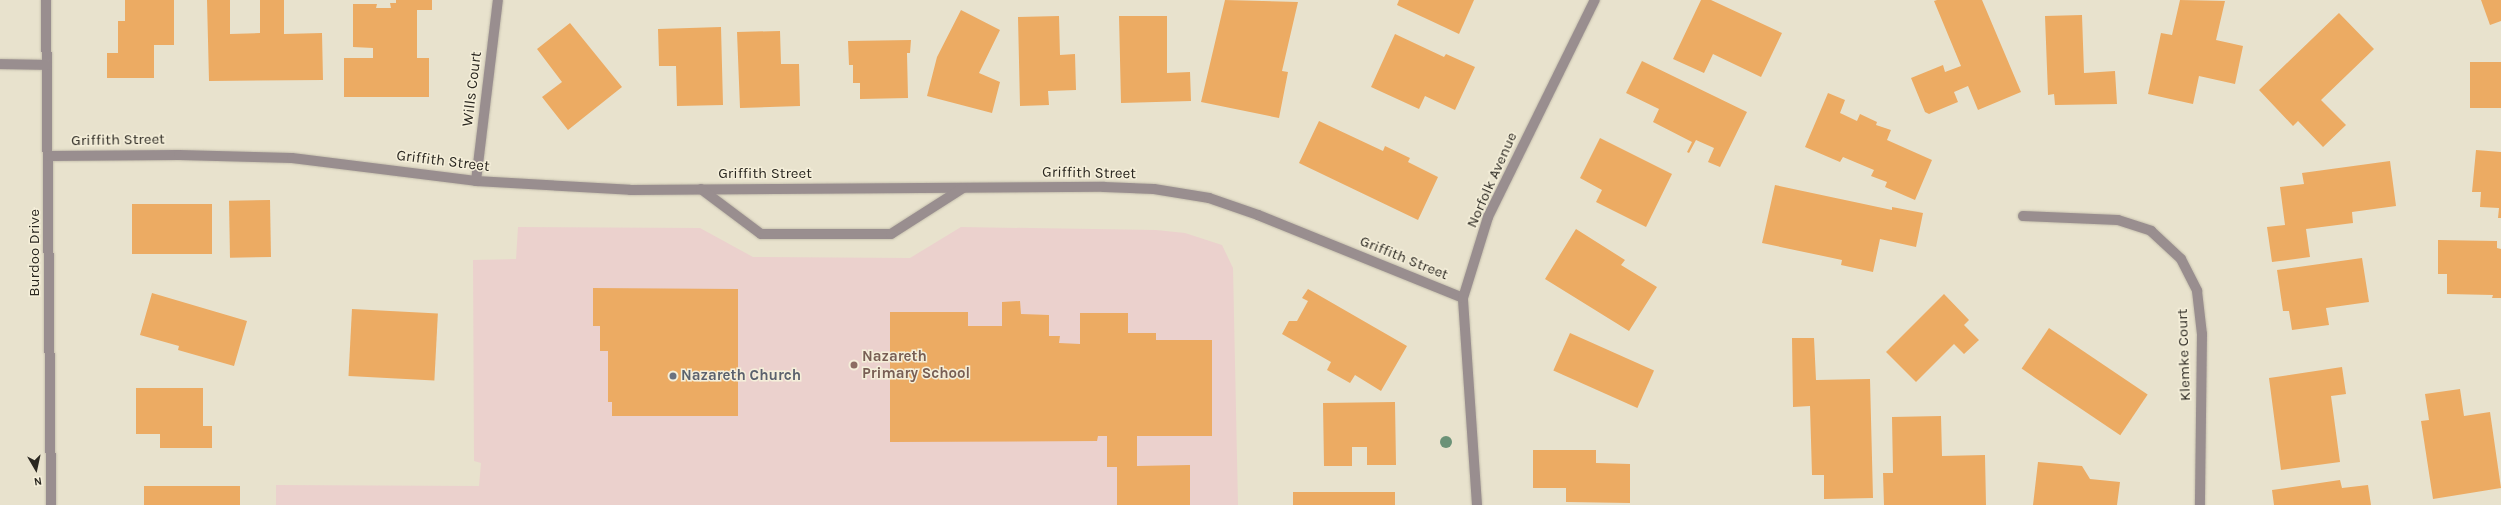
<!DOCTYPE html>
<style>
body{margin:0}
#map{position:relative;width:2501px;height:505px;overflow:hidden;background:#e8e2cd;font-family:Karla,sans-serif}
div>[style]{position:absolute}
.education>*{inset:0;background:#ebd1cd}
.building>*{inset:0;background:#ecab63;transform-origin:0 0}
.roads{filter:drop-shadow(0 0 1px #c6c0ae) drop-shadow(0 0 1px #c6c0ae)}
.minor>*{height:10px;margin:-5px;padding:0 5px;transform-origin:5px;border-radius:5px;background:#998e8f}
.trees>*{width:12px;height:12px;margin:-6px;border-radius:50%;background:#6b9277}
.dots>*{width:11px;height:11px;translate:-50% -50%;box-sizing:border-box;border:2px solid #f5efda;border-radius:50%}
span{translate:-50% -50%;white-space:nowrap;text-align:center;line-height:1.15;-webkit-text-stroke:3px #f5efda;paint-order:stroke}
.street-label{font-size:15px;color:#2a2720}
.education-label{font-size:15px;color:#785e54;font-weight:700}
.left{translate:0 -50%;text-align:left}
.worship-label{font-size:15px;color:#5b616d;font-weight:700}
.north{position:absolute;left:16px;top:449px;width:40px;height:40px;-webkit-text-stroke:3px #f5efda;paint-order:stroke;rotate:171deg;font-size:11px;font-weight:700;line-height:16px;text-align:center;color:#2a2720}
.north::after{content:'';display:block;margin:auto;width:14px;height:18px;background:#2a2720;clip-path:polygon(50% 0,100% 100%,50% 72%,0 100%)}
</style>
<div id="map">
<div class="education">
<i style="clip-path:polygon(518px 227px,700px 228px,753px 257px,910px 258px,961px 227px,1156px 230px,1185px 233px,1222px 245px,1233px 268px,1238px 505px,276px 505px,276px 485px,479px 486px,481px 463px,474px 461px,473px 260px,516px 259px)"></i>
</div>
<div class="building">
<i style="clip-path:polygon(125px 0,174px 0,174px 45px,154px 45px,154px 78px,107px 78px,107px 53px,118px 53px,118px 21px,125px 21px)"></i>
<i style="clip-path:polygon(207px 0,230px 0,230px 34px,260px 33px,260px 0,284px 0,284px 34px,322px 33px,323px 80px,209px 81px)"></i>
<i style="clip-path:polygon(396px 0,432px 0,432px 10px,417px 10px,417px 58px,429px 58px,429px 97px,344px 97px,344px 58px,373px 58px,373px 48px,353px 47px,353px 4px,377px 4px,376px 8px,391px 8px,390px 3px,396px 3px)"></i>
<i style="clip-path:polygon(1225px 0,1298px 2px,1282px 71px,1288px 72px,1279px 118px,1201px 102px)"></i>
<i style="clip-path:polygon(1399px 0,1474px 0,1459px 34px,1397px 5px)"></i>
<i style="clip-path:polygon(1701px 0,1711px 0,1782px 33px,1761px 77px,1713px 54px,1704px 73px,1673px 59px)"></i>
<i style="clip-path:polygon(1937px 0,1982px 0,2021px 92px,1978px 110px,1968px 86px,1954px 92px,1958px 102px,1929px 114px,1925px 112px,1911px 78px,1943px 65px,1945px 72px,1961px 66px,1934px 1px)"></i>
<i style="clip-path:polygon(2180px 0,2225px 1px,2216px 40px,2243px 46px,2235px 84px,2199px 76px,2193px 104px,2148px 94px,2161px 33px,2172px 35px)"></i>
<i style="clip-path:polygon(2481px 0,2501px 0,2501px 21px,2490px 25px)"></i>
<i style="clip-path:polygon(961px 10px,1000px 30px,979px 73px,1000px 82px,992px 113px,927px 96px,937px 57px)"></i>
<i style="clip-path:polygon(2339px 13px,2374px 49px,2321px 100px,2346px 125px,2323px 147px,2298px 121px,2293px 126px,2259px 90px)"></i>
<i style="clip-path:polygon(2082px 15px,2084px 73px,2115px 71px,2117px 104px,2055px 105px,2054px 94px,2048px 95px,2045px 16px)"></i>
<i style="clip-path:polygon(1059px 16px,1060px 55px,1075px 54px,1076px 90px,1048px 91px,1049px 105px,1020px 106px,1018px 17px)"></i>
<i style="clip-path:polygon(1119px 16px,1167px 16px,1167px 73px,1190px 72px,1191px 101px,1121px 103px)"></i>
<i style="clip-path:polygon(570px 23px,622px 87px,568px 130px,542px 97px,562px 82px,537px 49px)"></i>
<i style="clip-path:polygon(721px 27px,723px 105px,677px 106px,676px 66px,659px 66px,658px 29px)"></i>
<i style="clip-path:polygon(780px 31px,781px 64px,799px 64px,800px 106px,740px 108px,737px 32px)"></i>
<i style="clip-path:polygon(1395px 34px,1444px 57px,1446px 54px,1475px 67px,1455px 110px,1425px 96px,1419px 109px,1371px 87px)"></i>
<i style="clip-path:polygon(911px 40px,910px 53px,907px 53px,908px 98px,860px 99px,860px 83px,853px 83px,853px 65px,849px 65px,848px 41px)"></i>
<i style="clip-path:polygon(1642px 61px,1747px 112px,1720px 167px,1708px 162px,1714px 148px,1696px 140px,1689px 153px,1687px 152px,1692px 142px,1653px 122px,1659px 109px,1626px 93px)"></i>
<i style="left:2470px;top:62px;width:31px;height:46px"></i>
<i style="clip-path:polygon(1828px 93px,1845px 100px,1840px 113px,1857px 121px,1860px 114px,1877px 122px,1876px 125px,1891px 130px,1887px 140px,1932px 160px,1915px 200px,1885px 187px,1887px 182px,1871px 176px,1874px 170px,1843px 157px,1840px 162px,1805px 147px)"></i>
<i style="clip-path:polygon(1319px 121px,1383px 151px,1385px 146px,1410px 158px,1408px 162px,1438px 177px,1418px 220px,1299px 163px)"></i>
<i style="clip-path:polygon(1600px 138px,1672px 174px,1646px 227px,1596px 202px,1602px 190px,1580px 178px)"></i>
<i style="clip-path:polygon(2476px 150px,2501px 152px,2501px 218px,2498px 218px,2499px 208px,2480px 207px,2481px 192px,2472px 192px)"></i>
<i style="clip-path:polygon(2390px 161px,2396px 206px,2352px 212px,2353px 223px,2306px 229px,2310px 257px,2272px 262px,2267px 227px,2285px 225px,2280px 187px,2304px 184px,2302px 173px)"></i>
<i style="clip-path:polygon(1775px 185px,1892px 210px,1892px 207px,1923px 213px,1916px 247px,1880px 239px,1873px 272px,1841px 265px,1842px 260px,1762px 243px)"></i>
<i style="left:270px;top:200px;width:57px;height:41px;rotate:89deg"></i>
<i style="left:132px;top:204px;width:80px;height:50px"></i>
<i style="clip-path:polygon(1576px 229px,1625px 260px,1621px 265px,1657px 287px,1629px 331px,1545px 279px)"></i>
<i style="clip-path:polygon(2438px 240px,2497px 241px,2497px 248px,2501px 249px,2501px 298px,2492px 298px,2493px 295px,2447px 294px,2447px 274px,2438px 274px)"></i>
<i style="clip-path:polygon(2362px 258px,2369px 302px,2326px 308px,2329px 325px,2292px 330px,2289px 311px,2283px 311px,2277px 270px)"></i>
<i style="clip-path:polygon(593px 288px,738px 289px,738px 416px,612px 416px,612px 402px,608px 402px,608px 351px,600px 351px,600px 326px,593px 326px)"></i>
<i style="clip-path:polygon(1308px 289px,1407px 346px,1381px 391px,1355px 375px,1350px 383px,1327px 370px,1331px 362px,1282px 334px,1289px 321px,1297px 321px,1308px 301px,1302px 298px)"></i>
<i style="clip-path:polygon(152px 293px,247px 321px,234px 366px,178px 350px,179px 346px,140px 335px)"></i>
<i style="clip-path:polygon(1944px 294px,1969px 320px,1964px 325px,1979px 340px,1964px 354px,1954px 344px,1916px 382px,1886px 352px)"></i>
<i style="clip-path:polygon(1020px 301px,1021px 314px,1049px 315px,1049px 336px,1060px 336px,1059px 343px,1080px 344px,1080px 313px,1128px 313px,1128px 333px,1156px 333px,1156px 340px,1212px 340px,1212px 436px,1137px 436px,1137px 466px,1190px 465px,1190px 505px,1117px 505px,1117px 467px,1107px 467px,1107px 436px,1098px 436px,1097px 441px,890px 442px,890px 312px,968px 312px,968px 326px,1002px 326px,1002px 302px)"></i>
<i style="left:352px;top:309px;width:86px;height:67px;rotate:3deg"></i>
<i style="left:2049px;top:328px;width:119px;height:49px;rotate:34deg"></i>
<i style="left:1570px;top:333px;width:92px;height:41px;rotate:24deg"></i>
<i style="clip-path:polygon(1792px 338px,1814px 338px,1816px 380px,1870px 379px,1873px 498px,1824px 499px,1824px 475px,1812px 475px,1810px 406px,1793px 407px)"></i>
<i style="clip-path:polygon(2342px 367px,2346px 394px,2331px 396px,2340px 462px,2281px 470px,2269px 378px)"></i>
<i style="clip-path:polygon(136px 388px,203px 388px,203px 426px,212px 426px,212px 448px,160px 448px,160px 434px,136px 434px)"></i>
<i style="clip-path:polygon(2460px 389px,2464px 416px,2490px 412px,2501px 488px,2433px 499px,2421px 421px,2429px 420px,2425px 394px)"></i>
<i style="clip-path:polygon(1395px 402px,1396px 465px,1367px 465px,1367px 447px,1352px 447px,1352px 466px,1324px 466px,1323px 403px)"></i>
<i style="clip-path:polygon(1941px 416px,1942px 456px,1985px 455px,1986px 505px,1884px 505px,1883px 473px,1893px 473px,1892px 417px)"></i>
<i style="clip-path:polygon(1533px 450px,1596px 450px,1596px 463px,1630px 464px,1630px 503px,1566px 502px,1566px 488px,1533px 488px)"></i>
<i style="clip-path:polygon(2038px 462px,2082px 466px,2090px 479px,2120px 482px,2117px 505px,2033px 505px)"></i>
<i style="clip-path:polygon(2340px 480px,2342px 488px,2368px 485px,2371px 505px,2274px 505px,2272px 490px)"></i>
<i style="left:144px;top:486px;width:96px;height:19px"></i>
<i style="left:1293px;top:492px;width:102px;height:13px"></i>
</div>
<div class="roads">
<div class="minor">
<i style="left:46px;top:0;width:505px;rotate:89.43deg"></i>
<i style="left:0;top:64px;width:47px;rotate:1.2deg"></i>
<i style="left:49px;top:156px;width:130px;rotate:-0.4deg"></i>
<i style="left:179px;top:155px;width:113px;rotate:1.5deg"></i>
<i style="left:292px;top:158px;width:185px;rotate:7.1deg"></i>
<i style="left:476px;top:181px;width:154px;rotate:3.3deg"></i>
<i style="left:630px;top:190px;width:474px;rotate:-0.4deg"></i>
<i style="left:1104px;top:187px;width:50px;rotate:2.3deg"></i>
<i style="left:1154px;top:189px;width:56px;rotate:9.3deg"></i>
<i style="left:1209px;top:198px;width:52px;rotate:19.1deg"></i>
<i style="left:1258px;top:215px;width:221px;rotate:22deg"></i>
<i style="left:476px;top:181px;width:182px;rotate:-83.1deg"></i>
<i style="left:701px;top:189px;width:75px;rotate:36.9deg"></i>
<i style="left:761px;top:234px;width:130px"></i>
<i style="left:891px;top:234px;width:85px;rotate:-32.6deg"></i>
<i style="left:2023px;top:216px;width:95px;rotate:2.4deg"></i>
<i style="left:2118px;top:220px;width:35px;rotate:18deg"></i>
<i style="left:2151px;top:231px;width:41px;rotate:43deg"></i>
<i style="left:2181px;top:259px;width:36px;rotate:63deg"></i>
<i style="left:2197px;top:291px;width:43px;rotate:83.4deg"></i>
<i style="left:2202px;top:334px;width:171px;rotate:90.7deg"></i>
<i style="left:1477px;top:505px;width:207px;rotate:-93.9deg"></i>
<i style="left:1463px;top:298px;width:85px;rotate:-72.8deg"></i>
<i style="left:1488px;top:217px;width:242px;rotate:-63.8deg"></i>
</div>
</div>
<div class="trees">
<i style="left:1446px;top:442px"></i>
</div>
<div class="dots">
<i style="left:854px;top:365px;background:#8d6e63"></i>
<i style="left:673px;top:376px;background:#6b7280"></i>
</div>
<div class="street-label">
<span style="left:472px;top:89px;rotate:-83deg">Wills Court</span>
<span style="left:118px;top:140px;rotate:-1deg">Griffith Street</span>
<span style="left:443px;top:161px;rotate:7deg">Griffith Street</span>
<span style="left:1089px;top:173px;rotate:1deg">Griffith Street</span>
<span style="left:765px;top:174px">Griffith Street</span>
<span style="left:1492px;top:180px;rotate:-66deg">Norfolk Avenue</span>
<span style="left:35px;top:253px;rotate:-90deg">Burdoo Drive</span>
<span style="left:1404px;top:258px;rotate:22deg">Griffith Street</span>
<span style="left:2184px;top:355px;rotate:-92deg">Klemke Court</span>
</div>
<div class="education-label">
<span class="left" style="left:862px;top:365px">Nazareth<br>Primary School</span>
</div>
<div class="worship-label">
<span class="left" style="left:681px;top:376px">Nazareth Church</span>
</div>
<div class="north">N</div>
</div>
